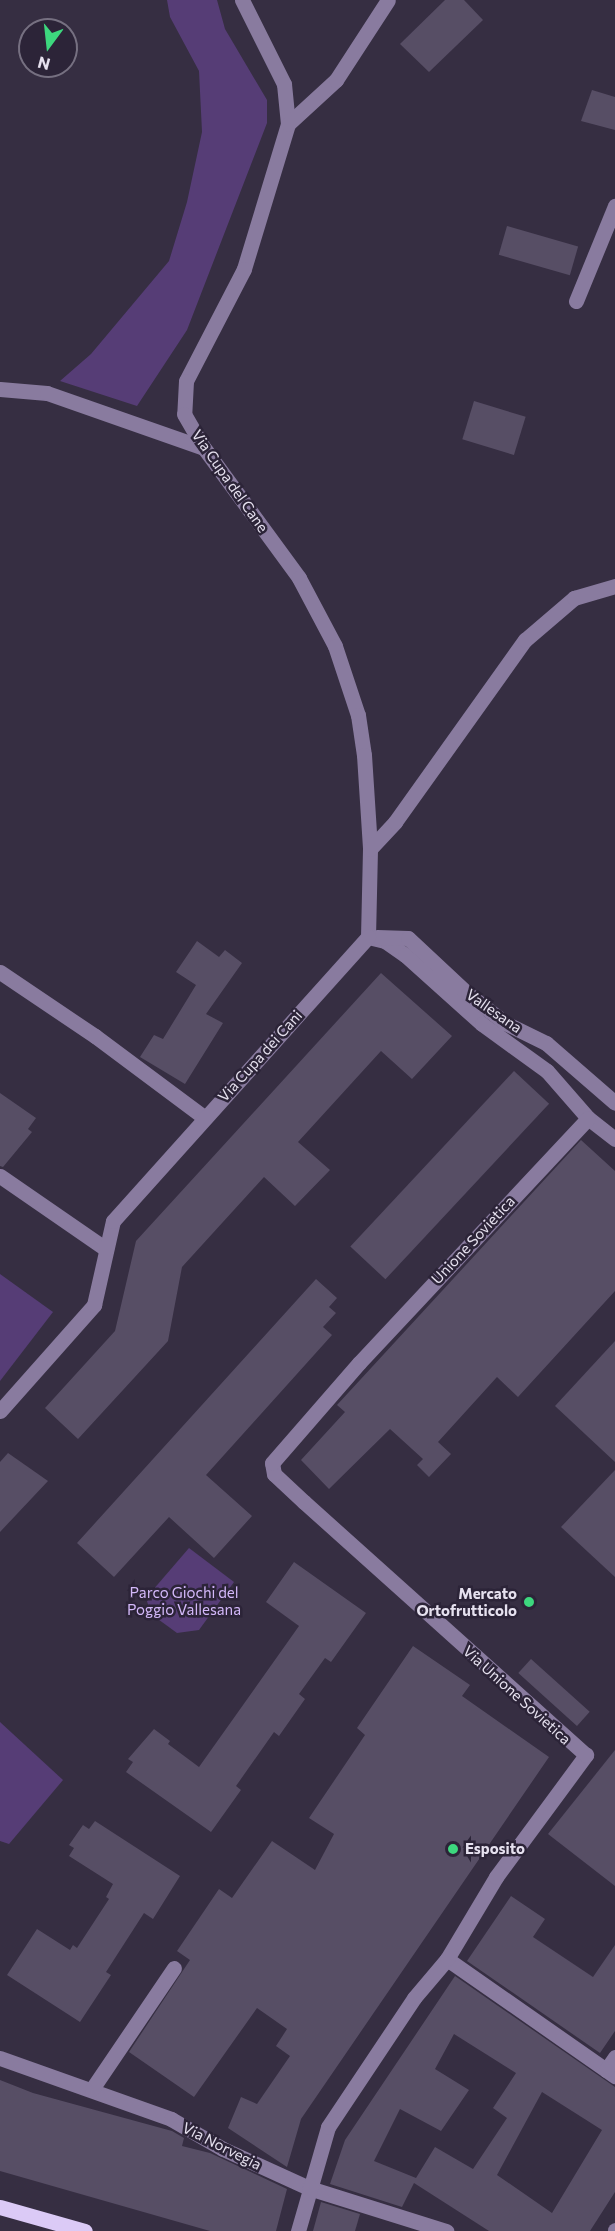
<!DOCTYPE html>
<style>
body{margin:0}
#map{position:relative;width:615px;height:2231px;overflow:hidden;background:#362e42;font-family:Commissioner,sans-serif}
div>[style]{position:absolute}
.green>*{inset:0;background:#563d76}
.building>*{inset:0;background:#574e65;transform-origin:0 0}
.minor>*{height:15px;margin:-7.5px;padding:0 7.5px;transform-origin:7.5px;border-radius:7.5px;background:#897b9f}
.major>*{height:15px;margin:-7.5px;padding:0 7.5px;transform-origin:7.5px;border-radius:7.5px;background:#dbcaf6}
.dots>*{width:16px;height:16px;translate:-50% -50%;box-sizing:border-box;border:3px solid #2c2438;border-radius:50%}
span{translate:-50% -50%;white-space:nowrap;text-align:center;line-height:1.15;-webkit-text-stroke:5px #2c2438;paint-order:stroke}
.street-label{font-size:15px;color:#e6e1ef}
.park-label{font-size:15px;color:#d3b8f9}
.poi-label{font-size:15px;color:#e6e1ef;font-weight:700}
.right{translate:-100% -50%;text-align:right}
.left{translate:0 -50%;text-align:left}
.north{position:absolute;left:18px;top:18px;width:60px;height:60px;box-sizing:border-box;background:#2c2438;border:2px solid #767081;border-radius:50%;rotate:195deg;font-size:16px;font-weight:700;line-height:24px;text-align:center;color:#e6e1ef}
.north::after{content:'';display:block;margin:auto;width:21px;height:27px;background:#3dd77e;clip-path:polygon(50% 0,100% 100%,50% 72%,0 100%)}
</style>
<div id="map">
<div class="green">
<i style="clip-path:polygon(167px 0,217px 0,225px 29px,267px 100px,267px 123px,187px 330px,137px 406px,60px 381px,91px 354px,169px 261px,187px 202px,202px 132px,199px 71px,170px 17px)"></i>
<i style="clip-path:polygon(0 1274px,53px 1312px,0 1381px)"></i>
<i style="clip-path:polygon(189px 1548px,234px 1582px,199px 1630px,177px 1633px,151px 1614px,146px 1598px)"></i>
<i style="clip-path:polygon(0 1722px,63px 1780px,9px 1844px,0 1841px)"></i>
</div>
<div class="building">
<i style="clip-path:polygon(445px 0,464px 0,483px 20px,429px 72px,400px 44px)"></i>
<i style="clip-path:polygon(592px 90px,615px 97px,615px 130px,581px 121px)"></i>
<i style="left:507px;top:226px;width:74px;height:30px;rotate:16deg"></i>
<i style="left:474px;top:401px;width:54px;height:40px;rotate:17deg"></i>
<i style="clip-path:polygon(197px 941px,219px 957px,225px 950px,242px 963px,206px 1014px,223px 1023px,185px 1084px,140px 1057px,154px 1035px,163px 1039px,196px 985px,176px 972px)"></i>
<i style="clip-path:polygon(381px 973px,452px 1036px,412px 1079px,381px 1051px,298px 1142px,330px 1170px,295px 1206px,264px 1177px,182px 1267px,168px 1341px,78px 1439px,45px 1408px,115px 1331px,136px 1241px)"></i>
<i style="left:514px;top:1071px;width:48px;height:240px;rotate:43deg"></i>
<i style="clip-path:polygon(0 1093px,36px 1118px,28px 1129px,32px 1132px,3px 1167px,0 1166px)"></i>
<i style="clip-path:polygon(581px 1140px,615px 1171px,615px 1291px,518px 1397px,497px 1377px,438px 1442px,451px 1454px,429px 1477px,417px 1465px,423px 1459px,390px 1429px,329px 1489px,301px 1460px,345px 1412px,337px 1405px)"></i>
<i style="clip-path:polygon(316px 1279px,337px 1298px,329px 1307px,336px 1313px,323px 1327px,332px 1335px,206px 1475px,252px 1516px,214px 1558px,169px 1517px,114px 1577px,77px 1543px)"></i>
<i style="clip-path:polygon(615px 1341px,615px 1462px,555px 1406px)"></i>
<i style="clip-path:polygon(8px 1453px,48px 1481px,0 1532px,0 1462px)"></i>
<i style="clip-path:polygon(615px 1470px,615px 1577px,561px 1527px)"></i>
<i style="clip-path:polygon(294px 1562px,366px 1613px,331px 1662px,325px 1658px,299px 1694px,305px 1699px,279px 1736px,274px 1732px,236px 1786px,241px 1790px,211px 1832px,126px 1772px,133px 1762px,128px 1759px,154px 1729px,170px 1741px,168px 1744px,199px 1767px,299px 1626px,266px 1602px)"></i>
<i style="clip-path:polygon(413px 1646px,470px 1685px,462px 1696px,549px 1757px,301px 2119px,287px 2167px,228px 2128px,241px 2097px,257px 2104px,290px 2056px,276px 2046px,287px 2029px,257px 2008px,194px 2097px,129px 2052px,190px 1960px,177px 1951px,219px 1889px,232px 1898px,272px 1841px,315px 1870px,334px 1834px,309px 1818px,365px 1735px,357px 1728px)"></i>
<i style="left:531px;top:1659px;width:79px;height:19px;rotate:42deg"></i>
<i style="clip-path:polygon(615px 1750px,615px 1886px,548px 1834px)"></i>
<i style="clip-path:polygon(95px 1821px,180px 1876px,153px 1919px,144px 1913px,106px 1972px,111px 1975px,80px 2022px,7px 1975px,37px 1929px,70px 1950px,73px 1945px,77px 1948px,109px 1899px,106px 1897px,113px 1884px,69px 1856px,74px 1848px,69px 1845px,83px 1825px,89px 1829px)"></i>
<i style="clip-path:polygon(511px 1896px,545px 1919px,533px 1937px,593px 1977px,615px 1945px,615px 2031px,600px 2053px,467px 1961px)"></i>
<i style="clip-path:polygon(evenodd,455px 1976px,615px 2087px,615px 2192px,590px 2231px,489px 2231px,414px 2183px,402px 2207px,330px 2184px,345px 2140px,455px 1976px,454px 2034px,516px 2073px,493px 2108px,507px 2118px,473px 2169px,435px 2147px,416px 2178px,374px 2161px,400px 2109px,441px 2131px,469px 2090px,435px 2069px,454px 2034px,455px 1976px,542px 2092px,602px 2130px,552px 2213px,497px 2175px,542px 2092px)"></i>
<i style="clip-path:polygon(0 2080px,33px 2093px,172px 2131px,184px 2138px,182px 2146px,210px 2153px,287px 2189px,276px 2231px,210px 2231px,0 2171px)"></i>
<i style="clip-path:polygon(321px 2202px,360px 2214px,355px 2231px,313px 2231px)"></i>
</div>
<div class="minor">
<i style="left:242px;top:0;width:94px;rotate:63.4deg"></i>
<i style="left:284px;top:84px;width:40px;rotate:84.3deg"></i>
<i style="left:288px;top:124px;width:152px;rotate:106.9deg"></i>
<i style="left:244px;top:269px;width:126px;rotate:117.4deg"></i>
<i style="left:186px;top:381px;width:33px;rotate:93deg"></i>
<i style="left:184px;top:414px;width:39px;rotate:60deg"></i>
<i style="left:204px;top:448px;width:161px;rotate:53.8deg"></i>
<i style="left:299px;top:578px;width:77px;rotate:62.1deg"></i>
<i style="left:335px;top:646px;width:73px;rotate:71.6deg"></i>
<i style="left:358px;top:715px;width:40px;rotate:81.5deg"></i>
<i style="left:364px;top:755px;width:94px;rotate:86.3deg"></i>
<i style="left:370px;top:849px;width:88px;rotate:91.3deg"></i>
<i style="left:288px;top:124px;width:65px;rotate:-42.5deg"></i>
<i style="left:336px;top:80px;width:95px;rotate:-57deg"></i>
<i style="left:576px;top:301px;width:103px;rotate:-67.7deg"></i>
<i style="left:0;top:389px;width:47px;rotate:4.9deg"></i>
<i style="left:47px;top:393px;width:166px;rotate:19.3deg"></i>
<i style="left:370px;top:849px;width:37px;rotate:-47deg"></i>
<i style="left:395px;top:822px;width:224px;rotate:-54.5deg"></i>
<i style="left:525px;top:640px;width:65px;rotate:-40.6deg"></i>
<i style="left:574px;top:598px;width:43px;rotate:-16.3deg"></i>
<i style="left:368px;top:937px;width:17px;rotate:13deg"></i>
<i style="left:385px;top:941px;width:24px;rotate:35deg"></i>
<i style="left:405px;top:955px;width:103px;rotate:41.9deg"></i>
<i style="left:482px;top:1024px;width:80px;rotate:35.9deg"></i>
<i style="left:547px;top:1071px;width:62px;rotate:48.9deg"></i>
<i style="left:588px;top:1118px;width:34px;rotate:38deg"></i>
<i style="left:377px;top:937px;width:31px;rotate:2deg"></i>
<i style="left:408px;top:938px;width:82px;rotate:43deg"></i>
<i style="left:468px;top:994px;width:47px;rotate:38.1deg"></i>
<i style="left:505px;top:1023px;width:46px;rotate:26deg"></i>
<i style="left:546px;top:1043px;width:91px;rotate:41deg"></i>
<i style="left:0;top:972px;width:115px;rotate:34deg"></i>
<i style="left:95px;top:1036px;width:137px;rotate:36.7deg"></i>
<i style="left:0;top:1176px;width:129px;rotate:34.6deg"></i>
<i style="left:0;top:1411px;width:142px;rotate:-48.4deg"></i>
<i style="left:94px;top:1305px;width:86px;rotate:-77.3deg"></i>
<i style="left:113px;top:1221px;width:382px;rotate:-48.1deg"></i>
<i style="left:447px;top:1959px;width:205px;rotate:34.9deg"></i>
<i style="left:0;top:2058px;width:182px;rotate:19.6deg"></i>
<i style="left:171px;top:2119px;width:60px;rotate:30deg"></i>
<i style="left:223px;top:2149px;width:94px;rotate:24.4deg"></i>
<i style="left:309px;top:2188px;width:144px;rotate:17.4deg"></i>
<i style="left:606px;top:2070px;width:16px;rotate:-55deg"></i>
<i style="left:92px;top:2089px;width:146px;rotate:-55.9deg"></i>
<i style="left:298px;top:2231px;width:108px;rotate:-73.9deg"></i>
<i style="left:328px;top:2127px;width:155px;rotate:-56.3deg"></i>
<i style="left:414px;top:1998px;width:51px;rotate:-49.8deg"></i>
<i style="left:447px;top:1959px;width:96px;rotate:-59.1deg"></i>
<i style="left:496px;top:1877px;width:152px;rotate:-53.6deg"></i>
<i style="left:586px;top:1755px;width:379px;rotate:-138.1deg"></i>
<i style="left:304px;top:1502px;width:41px;rotate:-137deg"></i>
<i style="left:274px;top:1474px;width:11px;rotate:-100deg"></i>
<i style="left:272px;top:1463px;width:133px;rotate:-49deg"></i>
<i style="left:359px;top:1363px;width:335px;rotate:-46.9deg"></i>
<i style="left:615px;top:2231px;width:1px;rotate:-90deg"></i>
</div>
<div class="major">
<i style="left:0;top:2207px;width:88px;rotate:15.8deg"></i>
</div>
<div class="dots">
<i style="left:529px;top:1602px;background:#3dd77e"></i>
<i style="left:453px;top:1849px;background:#3dd77e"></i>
</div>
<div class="street-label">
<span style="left:230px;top:481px;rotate:55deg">Via Cupa del Cane</span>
<span style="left:494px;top:1011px;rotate:35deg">Vallesana</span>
<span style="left:260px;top:1056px;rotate:-48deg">Via Cupa dei Cani</span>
<span style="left:473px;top:1240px;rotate:-47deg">Unione Sovietica</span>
<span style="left:517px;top:1695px;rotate:42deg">Via Unione Sovietica</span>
<span style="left:222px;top:2146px;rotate:27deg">Via Norvegia</span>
</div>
<div class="park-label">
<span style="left:184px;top:1601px">Parco Giochi del<br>Poggio Vallesana</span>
</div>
<div class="poi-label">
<span class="right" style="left:517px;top:1602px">Mercato<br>Ortofrutticolo</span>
<span class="left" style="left:465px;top:1849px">Esposito</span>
</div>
<div class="north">N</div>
</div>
